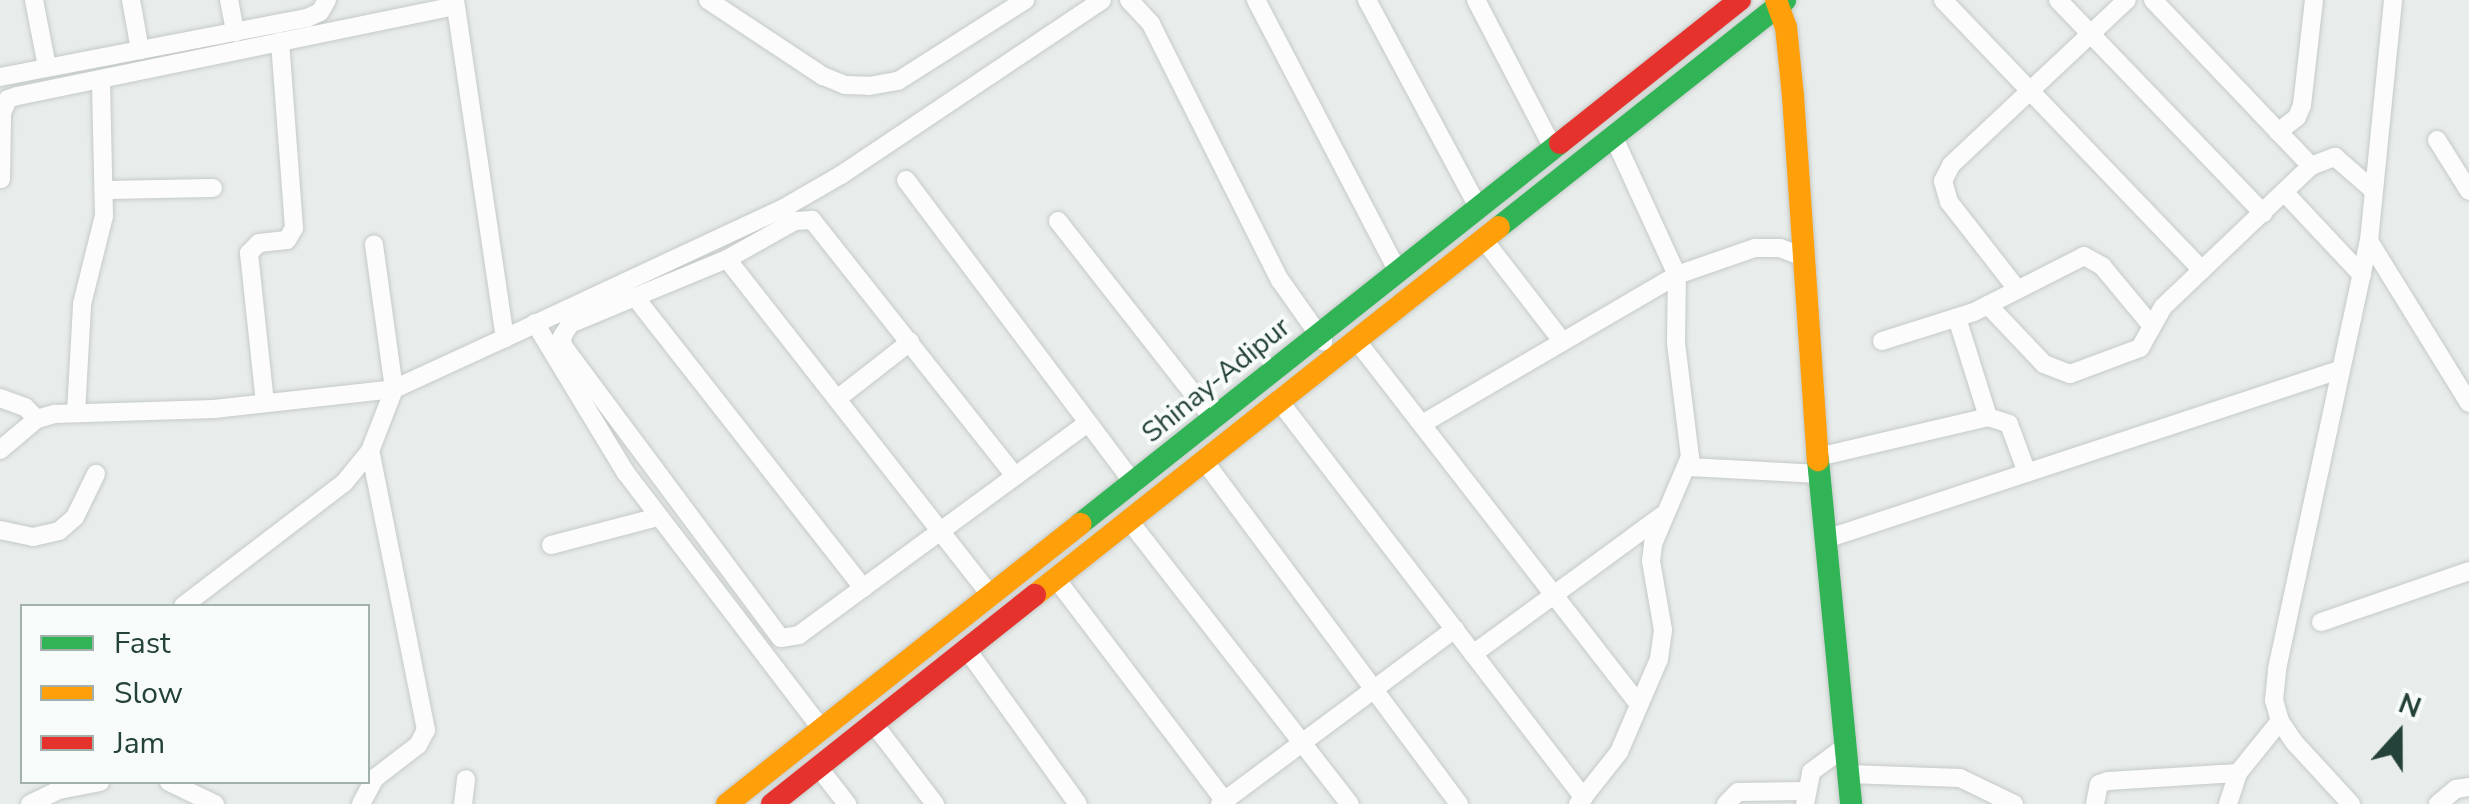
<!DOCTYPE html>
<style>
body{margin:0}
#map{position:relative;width:2469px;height:804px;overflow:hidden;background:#e8edeb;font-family:"Nunito Sans",sans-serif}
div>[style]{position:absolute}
.roads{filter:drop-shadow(0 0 2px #c5cac8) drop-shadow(0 0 2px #c5cac8)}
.street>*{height:18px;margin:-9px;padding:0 9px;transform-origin:9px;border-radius:9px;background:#fcfcfc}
.fast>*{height:22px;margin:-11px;padding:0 11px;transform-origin:11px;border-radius:11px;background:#30b455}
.slow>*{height:22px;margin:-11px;padding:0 11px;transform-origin:11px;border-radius:11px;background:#ff9f0a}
.jam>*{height:22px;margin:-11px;padding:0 11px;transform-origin:11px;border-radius:11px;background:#e5322d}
span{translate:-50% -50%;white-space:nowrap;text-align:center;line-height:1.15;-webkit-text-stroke:8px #f7fbf9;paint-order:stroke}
.street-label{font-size:28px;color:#24423a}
.legend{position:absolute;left:20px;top:604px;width:350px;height:180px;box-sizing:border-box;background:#f7fbf9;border:2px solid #a3b1ad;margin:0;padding:12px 18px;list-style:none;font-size:30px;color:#24423a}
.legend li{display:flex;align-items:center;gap:20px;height:50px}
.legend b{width:50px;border:2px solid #a3b1ad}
.north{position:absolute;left:2349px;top:684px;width:100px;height:100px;-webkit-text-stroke:8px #f7fbf9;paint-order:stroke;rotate:21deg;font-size:28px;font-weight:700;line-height:40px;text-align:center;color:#24423a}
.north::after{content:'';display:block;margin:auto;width:35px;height:45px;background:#24423a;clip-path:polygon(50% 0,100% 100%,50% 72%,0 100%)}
</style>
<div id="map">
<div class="roads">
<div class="street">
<i style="left:34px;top:0;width:68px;rotate:79deg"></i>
<i style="left:131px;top:0;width:51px;rotate:79.8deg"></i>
<i style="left:229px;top:0;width:33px;rotate:79deg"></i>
<i style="left:455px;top:0;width:342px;rotate:81.6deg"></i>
<i style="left:505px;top:338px;width:306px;rotate:-25deg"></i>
<i style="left:782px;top:209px;width:68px;rotate:-30deg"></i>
<i style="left:841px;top:175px;width:314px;rotate:-33.8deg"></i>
<i style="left:708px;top:0;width:138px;rotate:33.5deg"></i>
<i style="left:823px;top:76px;width:24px;rotate:22deg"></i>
<i style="left:845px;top:85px;width:24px;rotate:2deg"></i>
<i style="left:869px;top:86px;width:29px;rotate:-10deg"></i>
<i style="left:898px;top:81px;width:151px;rotate:-32.5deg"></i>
<i style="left:1129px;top:0;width:33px;rotate:47deg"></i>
<i style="left:1151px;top:24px;width:287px;rotate:63.3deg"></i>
<i style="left:1280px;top:280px;width:75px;rotate:54.8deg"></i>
<i style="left:1256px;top:0;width:307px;rotate:62.4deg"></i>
<i style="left:1367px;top:0;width:237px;rotate:61.8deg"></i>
<i style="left:1476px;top:0;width:169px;rotate:62.5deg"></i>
<i style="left:1943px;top:0;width:374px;rotate:46.2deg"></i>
<i style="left:2058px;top:0;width:296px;rotate:46.1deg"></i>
<i style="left:2153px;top:0;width:229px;rotate:46.4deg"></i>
<i style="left:0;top:77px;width:313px;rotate:-10.9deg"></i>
<i style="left:307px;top:18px;width:14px;rotate:-25deg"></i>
<i style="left:320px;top:12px;width:14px;rotate:-60deg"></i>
<i style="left:2278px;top:132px;width:24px;rotate:-38deg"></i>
<i style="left:2297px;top:117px;width:13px;rotate:-67deg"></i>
<i style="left:2302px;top:105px;width:106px;rotate:-83.5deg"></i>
<i style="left:2437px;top:140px;width:60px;rotate:57.9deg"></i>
<i style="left:1px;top:179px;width:66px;rotate:-89.1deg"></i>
<i style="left:2px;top:113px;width:15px;rotate:-67deg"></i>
<i style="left:8px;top:99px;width:9px;rotate:-18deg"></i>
<i style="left:17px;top:96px;width:447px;rotate:-11.6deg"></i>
<i style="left:906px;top:180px;width:380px;rotate:53.1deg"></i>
<i style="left:105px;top:190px;width:108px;rotate:-1.1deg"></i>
<i style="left:2284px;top:192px;width:114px;rotate:46.8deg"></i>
<i style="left:1058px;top:221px;width:253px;rotate:51.9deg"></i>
<i style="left:1484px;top:240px;width:128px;rotate:52.3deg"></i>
<i style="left:2369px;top:241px;width:190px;rotate:58.3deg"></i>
<i style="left:727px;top:259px;width:429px;rotate:51.9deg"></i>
<i style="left:2017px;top:289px;width:110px;rotate:-128deg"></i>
<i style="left:1949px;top:202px;width:22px;rotate:-106deg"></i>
<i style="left:1943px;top:181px;width:18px;rotate:-63deg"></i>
<i style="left:1951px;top:165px;width:241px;rotate:-43.2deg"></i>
<i style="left:635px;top:297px;width:370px;rotate:51.9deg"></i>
<i style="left:1988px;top:305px;width:81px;rotate:46.5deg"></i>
<i style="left:2044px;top:364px;width:28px;rotate:21deg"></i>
<i style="left:2070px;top:374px;width:75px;rotate:-20.4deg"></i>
<i style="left:2140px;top:348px;width:47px;rotate:-60.7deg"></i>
<i style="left:2163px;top:307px;width:204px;rotate:-43.6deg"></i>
<i style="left:2311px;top:166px;width:26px;rotate:-21deg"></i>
<i style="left:2335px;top:157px;width:49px;rotate:40.9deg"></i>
<i style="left:1957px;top:318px;width:104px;rotate:72.6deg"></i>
<i style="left:535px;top:323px;width:175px;rotate:58.8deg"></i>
<i style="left:626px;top:473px;width:322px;rotate:52.6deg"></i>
<i style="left:1357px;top:341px;width:460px;rotate:52.2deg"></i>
<i style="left:1882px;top:341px;width:96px;rotate:-17.5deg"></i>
<i style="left:1974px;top:312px;width:123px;rotate:-27deg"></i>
<i style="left:2084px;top:256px;width:21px;rotate:29deg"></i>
<i style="left:2102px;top:266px;width:78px;rotate:50.2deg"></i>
<i style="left:0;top:398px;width:27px;rotate:20deg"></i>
<i style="left:25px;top:407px;width:17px;rotate:45deg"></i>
<i style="left:837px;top:399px;width:93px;rotate:-38deg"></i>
<i style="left:1280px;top:402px;width:499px;rotate:52.5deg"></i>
<i style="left:265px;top:403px;width:151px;rotate:-96.1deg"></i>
<i style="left:249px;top:253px;width:14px;rotate:-45deg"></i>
<i style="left:259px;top:243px;width:28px;rotate:-6deg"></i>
<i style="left:287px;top:240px;width:14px;rotate:-60deg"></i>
<i style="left:294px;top:228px;width:187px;rotate:-94.3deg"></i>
<i style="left:76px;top:413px;width:109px;rotate:-86.8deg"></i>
<i style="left:82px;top:304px;width:91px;rotate:-76deg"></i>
<i style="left:104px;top:216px;width:137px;rotate:-91.3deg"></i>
<i style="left:1422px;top:424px;width:295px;rotate:-30.3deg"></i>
<i style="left:1677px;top:275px;width:83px;rotate:-19.1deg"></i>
<i style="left:1755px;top:248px;width:25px"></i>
<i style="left:1780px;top:248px;width:26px;rotate:21deg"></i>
<i style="left:0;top:450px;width:48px;rotate:-40deg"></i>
<i style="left:37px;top:419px;width:19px;rotate:-16deg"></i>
<i style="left:55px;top:414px;width:159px;rotate:-1.8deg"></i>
<i style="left:214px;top:409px;width:181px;rotate:-6.3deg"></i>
<i style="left:394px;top:389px;width:122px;rotate:-24.7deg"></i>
<i style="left:1818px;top:457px;width:175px;rotate:-13.2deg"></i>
<i style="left:1988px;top:417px;width:22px;rotate:18deg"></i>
<i style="left:2009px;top:424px;width:52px;rotate:69.8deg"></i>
<i style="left:1205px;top:462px;width:426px;rotate:53.4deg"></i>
<i style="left:1689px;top:467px;width:131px;rotate:3.1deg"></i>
<i style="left:1015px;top:476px;width:327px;rotate:-128.4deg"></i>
<i style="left:812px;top:220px;width:17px;rotate:177deg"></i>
<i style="left:795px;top:221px;width:78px;rotate:150.8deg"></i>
<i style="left:727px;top:259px;width:170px;rotate:157.5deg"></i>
<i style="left:570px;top:324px;width:15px;rotate:122deg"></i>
<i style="left:562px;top:337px;width:9px;rotate:84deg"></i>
<i style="left:563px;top:346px;width:364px;rotate:53.3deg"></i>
<i style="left:781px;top:638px;width:18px;rotate:-9deg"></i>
<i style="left:799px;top:635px;width:358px;rotate:-36.3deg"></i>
<i style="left:1131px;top:523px;width:356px;rotate:52.1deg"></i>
<i style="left:0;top:530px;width:34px;rotate:12deg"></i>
<i style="left:33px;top:537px;width:27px;rotate:-13deg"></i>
<i style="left:59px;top:531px;width:21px;rotate:-41deg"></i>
<i style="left:75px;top:517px;width:48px;rotate:-64deg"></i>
<i style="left:1826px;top:539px;width:540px;rotate:-18.23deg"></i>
<i style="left:551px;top:545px;width:111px;rotate:-14.7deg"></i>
<i style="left:1057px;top:580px;width:281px;rotate:52.8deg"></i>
<i style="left:183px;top:606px;width:203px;rotate:-37.4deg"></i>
<i style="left:344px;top:483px;width:41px;rotate:-50.9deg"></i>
<i style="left:370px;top:451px;width:66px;rotate:-68.8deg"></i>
<i style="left:394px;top:389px;width:146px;rotate:-97.9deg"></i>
<i style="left:2321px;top:622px;width:157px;rotate:-19deg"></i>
<i style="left:968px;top:651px;width:188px;rotate:54.3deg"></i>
<i style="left:1473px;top:654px;width:235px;rotate:-36.2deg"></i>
<i style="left:874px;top:724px;width:101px;rotate:52.7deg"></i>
<i style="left:819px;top:768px;width:46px;rotate:52.1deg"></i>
<i style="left:1848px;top:774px;width:112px;rotate:2deg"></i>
<i style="left:1960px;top:778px;width:60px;rotate:25.7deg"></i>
<i style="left:169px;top:782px;width:51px;rotate:25.6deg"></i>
<i style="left:30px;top:804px;width:32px;rotate:-26deg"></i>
<i style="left:59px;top:790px;width:42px;rotate:-11deg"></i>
<i style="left:361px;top:804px;width:30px;rotate:-62deg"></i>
<i style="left:375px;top:778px;width:54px;rotate:-37.5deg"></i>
<i style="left:418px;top:745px;width:17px;rotate:-62deg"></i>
<i style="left:426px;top:730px;width:285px;rotate:-101.3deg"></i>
<i style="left:463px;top:804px;width:25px;rotate:-83deg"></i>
<i style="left:1220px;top:804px;width:293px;rotate:-36.7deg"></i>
<i style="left:1578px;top:804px;width:66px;rotate:-51.7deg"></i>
<i style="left:1619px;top:752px;width:101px;rotate:-66.7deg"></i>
<i style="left:1659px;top:659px;width:29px;rotate:-82deg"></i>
<i style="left:1663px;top:630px;width:70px;rotate:-99.9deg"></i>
<i style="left:1651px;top:561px;width:17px;rotate:-83deg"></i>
<i style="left:1653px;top:544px;width:95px;rotate:-67deg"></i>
<i style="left:1690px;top:457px;width:115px;rotate:-97deg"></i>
<i style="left:1676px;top:343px;width:68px;rotate:-89.2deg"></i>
<i style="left:1677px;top:275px;width:151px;rotate:-114.7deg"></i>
<i style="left:1726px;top:804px;width:17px;rotate:-45deg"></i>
<i style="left:1738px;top:792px;width:68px;rotate:-0.8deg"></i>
<i style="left:1805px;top:804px;width:33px;rotate:-79deg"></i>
<i style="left:1811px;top:772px;width:44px;rotate:-36.6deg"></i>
<i style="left:2095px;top:804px;width:20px;rotate:-79deg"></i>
<i style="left:2099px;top:784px;width:9px;rotate:-18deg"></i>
<i style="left:2108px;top:781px;width:130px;rotate:-3.5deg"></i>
<i style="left:2228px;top:804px;width:33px;rotate:-72deg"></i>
<i style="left:2238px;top:773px;width:67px;rotate:-51.1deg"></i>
<i style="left:2351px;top:804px;width:84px;rotate:-132.6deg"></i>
<i style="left:2294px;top:742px;width:25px;rotate:-124deg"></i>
<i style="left:2280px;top:721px;width:22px;rotate:-106deg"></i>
<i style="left:2274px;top:700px;width:31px;rotate:-84deg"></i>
<i style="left:2277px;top:669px;width:438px;rotate:-77.9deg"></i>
<i style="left:2369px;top:241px;width:242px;rotate:-84.3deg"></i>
<i style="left:2438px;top:804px;width:23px;rotate:-40deg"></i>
<i style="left:2456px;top:789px;width:13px;rotate:-9deg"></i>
</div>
<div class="fast">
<i style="left:1499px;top:227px;width:365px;rotate:-38.4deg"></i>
<i style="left:1818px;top:460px;width:346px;rotate:84.5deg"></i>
<i style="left:1080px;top:524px;width:613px;rotate:-38.44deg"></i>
</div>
<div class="slow">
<i style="left:1776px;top:0;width:29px;rotate:70deg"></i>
<i style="left:1786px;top:27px;width:69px;rotate:84.2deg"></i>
<i style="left:1793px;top:96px;width:365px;rotate:86.1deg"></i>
<i style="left:1035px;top:595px;width:592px;rotate:-38.42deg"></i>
<i style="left:727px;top:804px;width:451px;rotate:-38.4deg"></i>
</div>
<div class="jam">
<i style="left:1560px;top:143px;width:230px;rotate:-38.5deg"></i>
<i style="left:772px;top:804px;width:336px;rotate:-38.5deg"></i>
</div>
</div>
<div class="street-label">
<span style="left:1216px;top:380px;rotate:-39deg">Shinay-Adipur</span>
</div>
<ul class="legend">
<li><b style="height:12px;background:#30b455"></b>Fast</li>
<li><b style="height:12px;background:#ff9f0a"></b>Slow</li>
<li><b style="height:12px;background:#e5322d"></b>Jam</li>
</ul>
<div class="north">N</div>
</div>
